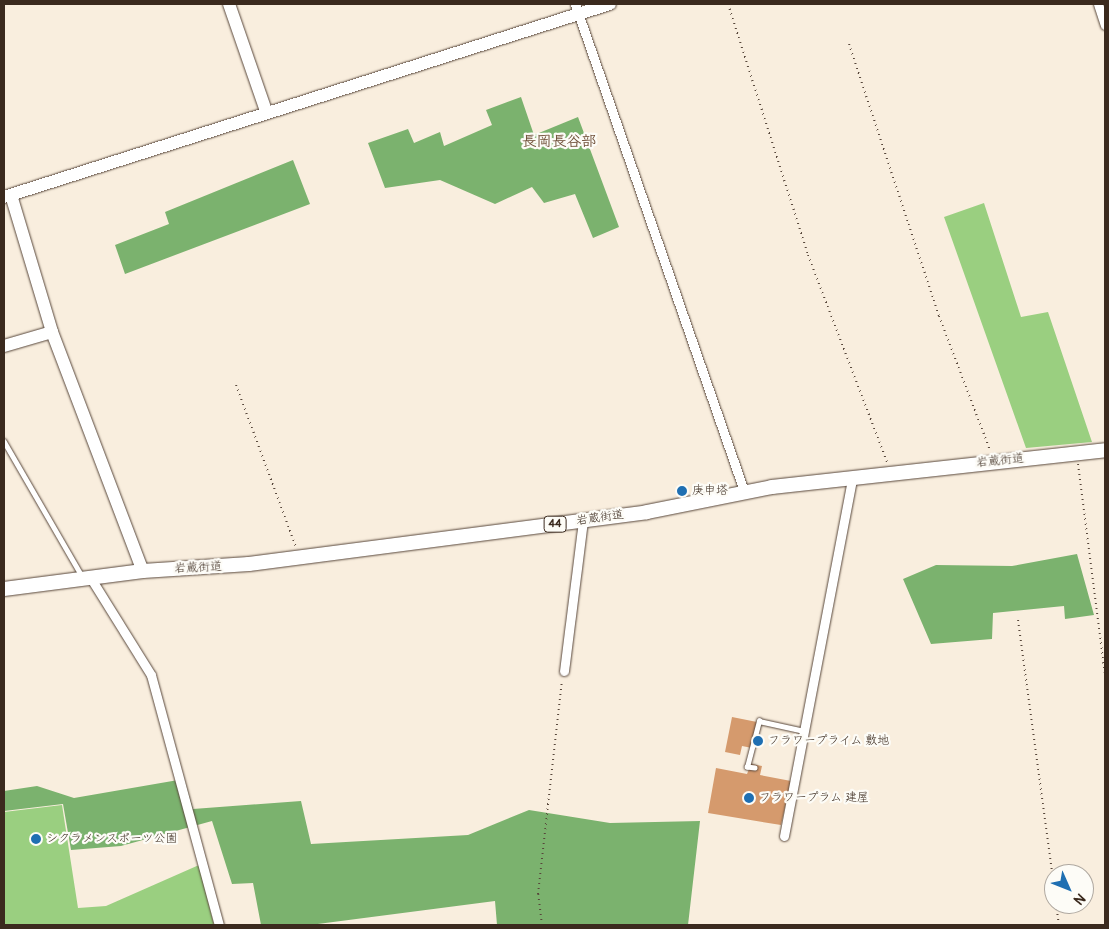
<!DOCTYPE html>
<meta charset="utf-8">
<style>
body{margin:0}
#map{position:relative;width:1109px;height:929px;overflow:hidden;background:#f9eede;font-family:Pangolin,"Klee One",sans-serif}
div>[style]{position:absolute}
.green>*{inset:0;background:#9acf80}
.forest>*{inset:0;background:#7bb26e}
.building>*{inset:0;background:#d59a6d}
.path>*{height:2px;margin-top:-1px;transform-origin:0;background:repeating-linear-gradient(90deg,#58473b 0 1px,transparent 0 5px)}
.roads{filter:drop-shadow(0 0 1px #58473b) drop-shadow(0 0 1px #58473b)}
.lane>*{height:4.5px;margin:-2.25px;padding:0 2.25px;transform-origin:2.25px;border-radius:2.25px;background:#fff}
.street>*{height:9px;margin:-4.5px;padding:0 4.5px;transform-origin:4.5px;border-radius:4.5px;background:#fff}
.secondary>*{height:12px;margin:-6px;padding:0 6px;transform-origin:6px;border-radius:6px;background:#fff}
.primary>*{height:14px;margin:-7px;padding:0 7px;transform-origin:7px;border-radius:7px;background:#fff}
.dots>*{width:14px;height:14px;translate:-50% -50%;box-sizing:border-box;border:2px solid #fdfcf7;border-radius:50%}
span{translate:-50% -50%;white-space:nowrap;text-align:center;line-height:1.15;-webkit-text-stroke:4.5px #fdfcf7;paint-order:stroke}
.shield-label span{padding:1px 4px;background:#fdfcf7;border:1px solid;border-radius:4px;-webkit-text-stroke-width:0}
.shield-label{font-size:11px;color:#3b2a1e;font-weight:700}
.street-label{font-size:12px;color:#3b2a1e}
.poi-label{font-size:12px;color:#3b2a1e}
.left{translate:0 -50%;text-align:left}
.quarter-label{font-size:15px;color:#71513a;font-weight:700}
.frame{position:absolute;inset:0;border:5px solid #3b2a1e;pointer-events:none}
.north{position:absolute;left:1044px;top:864px;width:50px;height:50px;box-sizing:border-box;background:#fdfcf7;border:1px solid #afa8a0;border-radius:50%;rotate:134deg;font-size:14px;font-weight:700;line-height:20px;text-align:center;color:#3b2a1e}
.north::after{content:'';display:block;margin:auto;width:18px;height:22px;background:#1f6fb2;clip-path:polygon(50% 0,100% 100%,50% 72%,0 100%)}
</style>
<div id="map">
<div class="green">
<i style="clip-path:polygon(984px 203px,1021px 317px,1048px 312px,1092px 442px,1026px 448px,944px 217px)"></i>
<i style="clip-path:polygon(62px 805px,78px 908px,106px 906px,199px 865px,214px 925px,4px 925px,4px 812px)"></i>
</div>
<div class="forest">
<i style="clip-path:polygon(521px 97px,534px 135px,578px 117px,619px 227px,593px 238px,575px 194px,544px 203px,532px 187px,495px 204px,440px 180px,385px 188px,368px 143px,408px 129px,414px 143px,440px 132px,444px 146px,492px 125px,486px 110px)"></i>
<i style="clip-path:polygon(293px 160px,310px 204px,125px 274px,115px 245px,169px 224px,165px 212px)"></i>
<i style="clip-path:polygon(1077px 554px,1094px 615px,1065px 619px,1064px 606px,993px 613px,992px 639px,931px 644px,903px 579px,936px 565px,1012px 566px)"></i>
<i style="clip-path:polygon(184px 779px,193px 809px,301px 801px,311px 844px,468px 835px,529px 810px,610px 823px,700px 821px,688px 925px,497px 925px,495px 901px,310px 925px,261px 925px,253px 883px,232px 884px,212px 821px,121px 846px,71px 850px,63px 804px,4px 811px,4px 791px,37px 786px,74px 798px)"></i>
</div>
<div class="building">
<i style="clip-path:polygon(732px 717px,757px 722px,752px 748px,742px 746px,740px 755px,725px 752px)"></i>
<i style="clip-path:polygon(751px 764px,762px 766px,760px 775px,791px 781px,781px 825px,708px 813px,716px 768px,747px 774px)"></i>
</div>
<div class="path">
<i style="left:728px;top:4px;width:263px;rotate:72.3deg"></i>
<i style="left:808px;top:255px;width:222px;rotate:69.1deg"></i>
<i style="left:849px;top:44px;width:287px;rotate:71.7deg"></i>
<i style="left:939px;top:316px;width:143px;rotate:69.2deg"></i>
<i style="left:236px;top:385px;width:173px;rotate:69.7deg"></i>
<i style="left:1078px;top:464px;width:213px;rotate:82.7deg"></i>
<i style="left:1018px;top:620px;width:270px;rotate:82.3deg"></i>
<i style="left:1056px;top:904px;width:21px;rotate:82deg"></i>
<i style="left:542px;top:925px;width:31px;rotate:-97deg"></i>
<i style="left:538px;top:894px;width:214px;rotate:-83.6deg"></i>
</div>
<div class="roads">
<div class="lane">
<i style="left:4px;top:441px;width:156px;rotate:60deg"></i>
<i style="left:755px;top:768px;width:8px;rotate:-173deg"></i>
<i style="left:747px;top:767px;width:48px;rotate:-75.4deg"></i>
<i style="left:759px;top:721px;width:46px;rotate:12.5deg"></i>
</div>
<div class="street">
<i style="left:575px;top:4px;width:515px;rotate:70.86deg"></i>
<i style="left:1098px;top:4px;width:22px;rotate:72deg"></i>
<i style="left:90px;top:577px;width:115px;rotate:58.1deg"></i>
<i style="left:151px;top:675px;width:259px;rotate:74.8deg"></i>
<i style="left:564px;top:671px;width:152px;rotate:-82.8deg"></i>
<i style="left:784px;top:836px;width:364px;rotate:-79.2deg"></i>
</div>
<div class="secondary">
<i style="left:229px;top:4px;width:113px;rotate:70.9deg"></i>
<i style="left:11px;top:195px;width:143px;rotate:73.3deg"></i>
<i style="left:4px;top:197px;width:636px;rotate:-17.67deg"></i>
<i style="left:4px;top:346px;width:50px;rotate:-16.3deg"></i>
<i style="left:52px;top:332px;width:256px;rotate:69.2deg"></i>
</div>
<div class="primary">
<i style="left:4px;top:589px;width:140px;rotate:-7.4deg"></i>
<i style="left:143px;top:571px;width:106px;rotate:-3.8deg"></i>
<i style="left:249px;top:564px;width:401px;rotate:-7.4deg"></i>
<i style="left:647px;top:512px;width:127px;rotate:-11.3deg"></i>
<i style="left:772px;top:487px;width:335px;rotate:-6.3deg"></i>
</div>
</div>
<div class="dots">
<i style="left:682px;top:491px;background:#1f6fb2"></i>
<i style="left:758px;top:741px;background:#1f6fb2"></i>
<i style="left:749px;top:798px;background:#1f6fb2"></i>
<i style="left:36px;top:839px;background:#1f6fb2"></i>
</div>
<div class="shield-label">
<span style="left:555px;top:524px">44</span>
</div>
<div class="street-label">
<span style="left:1000px;top:461px;rotate:-6deg">岩蔵街道</span>
<span style="left:600px;top:518px;rotate:-8deg">岩蔵街道</span>
<span style="left:198px;top:568px;rotate:-3deg">岩蔵街道</span>
</div>
<div class="poi-label">
<span class="left" style="left:692px;top:491px">庚申塔</span>
<span class="left" style="left:768px;top:741px">フラワープライム 敷地</span>
<span class="left" style="left:759px;top:798px">フラワープラム 建屋</span>
<span class="left" style="left:46px;top:839px">シクラメンスポーツ公園</span>
</div>
<div class="quarter-label">
<span style="left:559px;top:142px">長岡長谷部</span>
</div>
<div class="frame"></div>
<div class="north">N</div>
</div>
